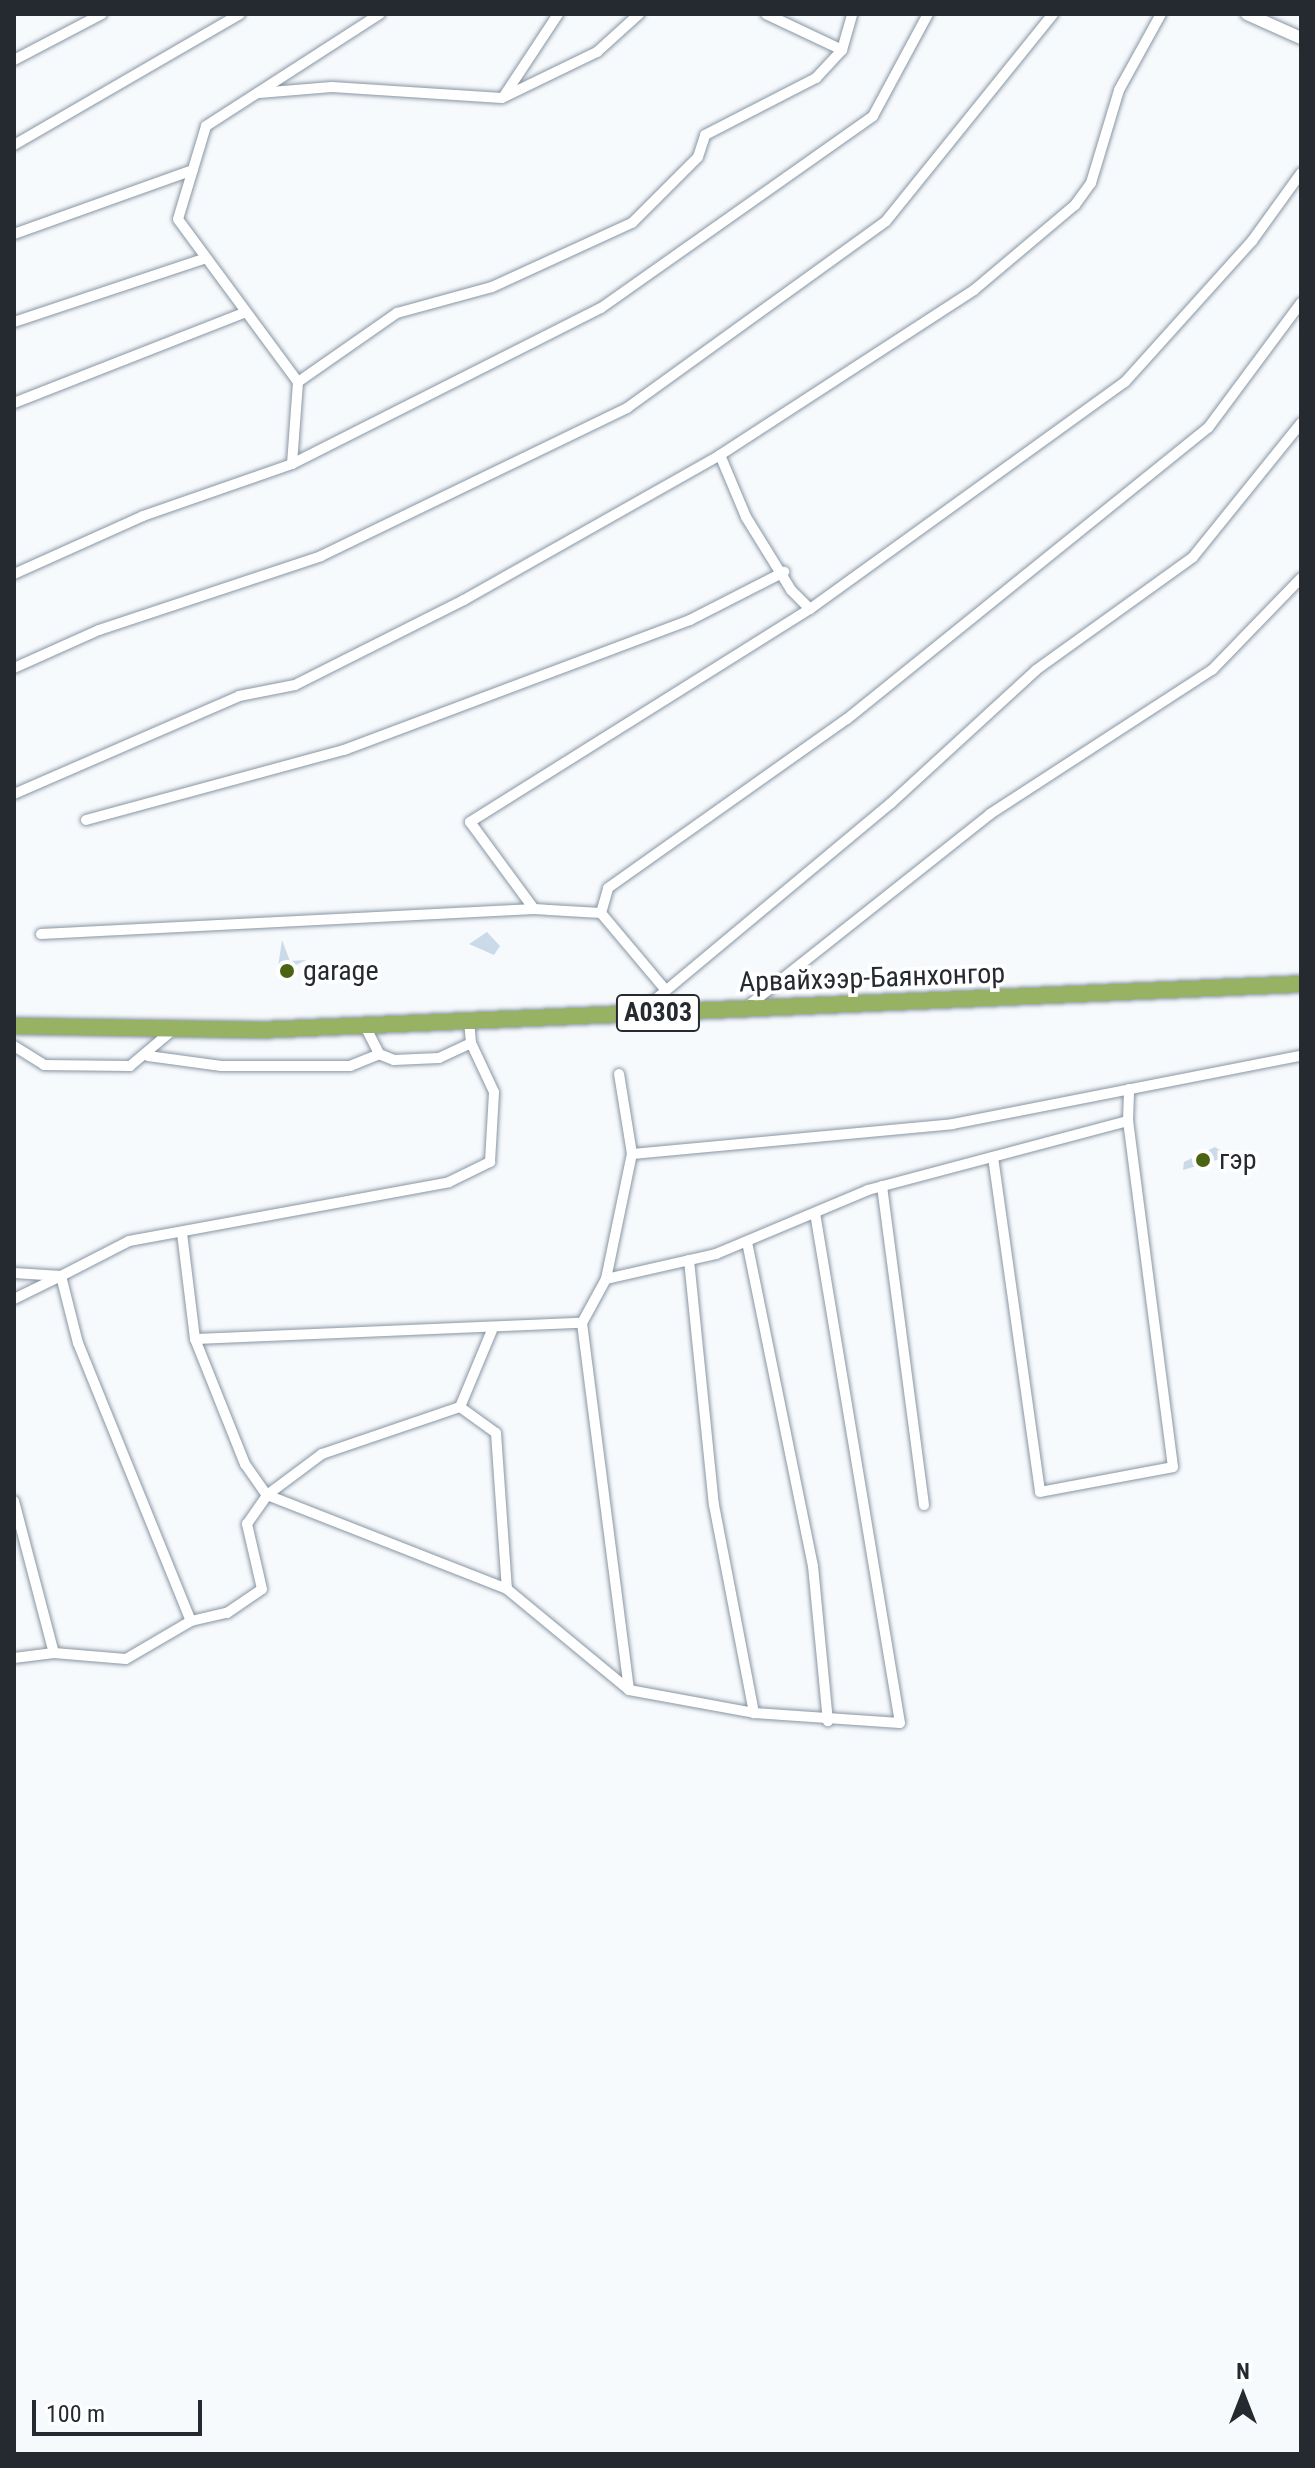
<!DOCTYPE html>
<meta charset="utf-8">
<style>
body{margin:0}
#map{position:relative;width:1315px;height:2468px;overflow:hidden;background:#f7fafd;font-family:"Roboto Condensed",sans-serif}
div>[style]{position:absolute}
.building>*{inset:0;background:#cbdae8}
.roads{filter:drop-shadow(0 0 2px #8896a3) drop-shadow(0 0 2px #8896a3)}
.minor>*{height:10px;margin:-5px;padding:0 5px;transform-origin:5px;border-radius:5px;background:#fff}
.tertiary>*{height:12px;margin:-6px;padding:0 6px;transform-origin:6px;border-radius:6px;background:#fff}
.trunk>*{height:16px;margin:-8px;padding:0 8px;transform-origin:8px;border-radius:8px;background:#97b263}
.dots>*{width:22px;height:22px;translate:-50% -50%;box-sizing:border-box;border:4px solid #fff;border-radius:50%}
span{translate:-50% -50%;white-space:nowrap;text-align:center;line-height:1.15;-webkit-text-stroke:7px #fff;paint-order:stroke}
.shield-label span{padding:2px 6px;background:#fff;border:2px solid;border-radius:6px;-webkit-text-stroke-width:0}
.shield-label{font-size:26px;color:#242a2f;font-weight:700}
.poi-label{font-size:28px;color:#242a2f}
.left{translate:0 -50%;text-align:left}
.street-label{font-size:28px;color:#242a2f}
.frame{position:absolute;inset:0;border:16px solid #242a2f;pointer-events:none}
.north{position:absolute;left:1203px;top:2356px;width:80px;height:80px;-webkit-text-stroke:6px #fff;paint-order:stroke;rotate:0deg;font-size:22px;font-weight:700;line-height:32px;text-align:center;color:#242a2f}
.north::after{content:'';display:block;margin:auto;width:28px;height:36px;background:#242a2f;clip-path:polygon(50% 0,100% 100%,50% 72%,0 100%)}
.scale{position:absolute;left:32px;top:2400px;width:170px;height:36px;box-sizing:border-box;border:4px solid #242a2f;border-top:0;padding-left:10px;font-size:24px;line-height:28px;white-space:nowrap;color:#242a2f;-webkit-text-stroke:6px #fff;paint-order:stroke}
</style>
<div id="map">
<div class="building">
<i style="clip-path:polygon(487px 932px,500px 946px,494px 955px,469px 944px)"></i>
<i style="clip-path:polygon(282px 940px,290px 961px,306px 960px,292px 967px,293px 976px,283px 977px,278px 967px)"></i>
<i style="clip-path:polygon(1215px 1147px,1223px 1152px,1220px 1159px,1183px 1170px,1184px 1162px)"></i>
</div>
<div class="roads">
<div class="minor">
<i style="left:766px;top:14px;width:84px;rotate:25.3deg"></i>
<i style="left:14px;top:60px;width:99px;rotate:-27.6deg"></i>
<i style="left:259px;top:93px;width:73px;rotate:-4.7deg"></i>
<i style="left:332px;top:87px;width:170px;rotate:3.7deg"></i>
<i style="left:502px;top:98px;width:106px;rotate:-25.8deg"></i>
<i style="left:597px;top:52px;width:57px;rotate:-42.1deg"></i>
<i style="left:504px;top:96px;width:98px;rotate:-56.6deg"></i>
<i style="left:14px;top:145px;width:261px;rotate:-30.1deg"></i>
<i style="left:14px;top:234px;width:190px;rotate:-19.7deg"></i>
<i style="left:14px;top:322px;width:202px;rotate:-18.4deg"></i>
<i style="left:298px;top:382px;width:121px;rotate:-34.9deg"></i>
<i style="left:397px;top:313px;width:98px;rotate:-15.3deg"></i>
<i style="left:492px;top:287px;width:154px;rotate:-24.6deg"></i>
<i style="left:632px;top:223px;width:93px;rotate:-45deg"></i>
<i style="left:698px;top:157px;width:23px;rotate:-72deg"></i>
<i style="left:705px;top:135px;width:125px;rotate:-27.2deg"></i>
<i style="left:816px;top:78px;width:38px;rotate:-47deg"></i>
<i style="left:842px;top:50px;width:37px;rotate:-74deg"></i>
<i style="left:14px;top:403px;width:247px;rotate:-21.4deg"></i>
<i style="left:720px;top:455px;width:67px;rotate:67.2deg"></i>
<i style="left:746px;top:517px;width:86px;rotate:58.3deg"></i>
<i style="left:791px;top:590px;width:27px;rotate:45deg"></i>
<i style="left:292px;top:464px;width:82px;rotate:-85.8deg"></i>
<i style="left:298px;top:382px;width:202px;rotate:-126.4deg"></i>
<i style="left:178px;top:219px;width:97px;rotate:-73.2deg"></i>
<i style="left:206px;top:126px;width:207px;rotate:-32.8deg"></i>
<i style="left:14px;top:574px;width:141px;rotate:-24.2deg"></i>
<i style="left:143px;top:516px;width:158px;rotate:-19.2deg"></i>
<i style="left:292px;top:464px;width:346px;rotate:-26.8deg"></i>
<i style="left:601px;top:308px;width:333px;rotate:-35.2deg"></i>
<i style="left:873px;top:116px;width:116px;rotate:-61.7deg"></i>
<i style="left:14px;top:668px;width:93px;rotate:-24.1deg"></i>
<i style="left:99px;top:630px;width:234px;rotate:-18.4deg"></i>
<i style="left:321px;top:556px;width:340px;rotate:-25.8deg"></i>
<i style="left:627px;top:408px;width:319px;rotate:-35.8deg"></i>
<i style="left:886px;top:221px;width:266px;rotate:-51.1deg"></i>
<i style="left:14px;top:794px;width:245px;rotate:-23.5deg"></i>
<i style="left:239px;top:696px;width:57px;rotate:-11.1deg"></i>
<i style="left:295px;top:685px;width:189px;rotate:-26.7deg"></i>
<i style="left:464px;top:600px;width:294px;rotate:-29.5deg"></i>
<i style="left:720px;top:455px;width:303px;rotate:-33deg"></i>
<i style="left:974px;top:290px;width:132px;rotate:-40.1deg"></i>
<i style="left:1075px;top:205px;width:27px;rotate:-54deg"></i>
<i style="left:1091px;top:183px;width:97px;rotate:-73.2deg"></i>
<i style="left:1119px;top:90px;width:87px;rotate:-61.1deg"></i>
<i style="left:86px;top:820px;width:267px;rotate:-15.2deg"></i>
<i style="left:344px;top:750px;width:370px;rotate:-20.6deg"></i>
<i style="left:690px;top:620px;width:106px;rotate:-27.1deg"></i>
<i style="left:534px;top:909px;width:108px;rotate:-126.3deg"></i>
<i style="left:470px;top:822px;width:401px;rotate:-32.1deg"></i>
<i style="left:810px;top:609px;width:388px;rotate:-35.8deg"></i>
<i style="left:1125px;top:382px;width:190px;rotate:-48deg"></i>
<i style="left:1252px;top:241px;width:84px;rotate:-54.2deg"></i>
<i style="left:601px;top:913px;width:26px;rotate:-74deg"></i>
<i style="left:608px;top:888px;width:293px;rotate:-35.3deg"></i>
<i style="left:847px;top:719px;width:464px;rotate:-38.9deg"></i>
<i style="left:1208px;top:428px;width:156px;rotate:-53.4deg"></i>
<i style="left:41px;top:934px;width:494px;rotate:-2.9deg"></i>
<i style="left:534px;top:909px;width:67px;rotate:3.4deg"></i>
<i style="left:601px;top:913px;width:98px;rotate:50deg"></i>
<i style="left:748px;top:1006px;width:309px;rotate:-38.4deg"></i>
<i style="left:990px;top:814px;width:265px;rotate:-33deg"></i>
<i style="left:1212px;top:670px;width:128px;rotate:-45.9deg"></i>
<i style="left:639px;top:1013px;width:327px;rotate:-39.8deg"></i>
<i style="left:890px;top:804px;width:198px;rotate:-42.5deg"></i>
<i style="left:1036px;top:670px;width:193px;rotate:-35.7deg"></i>
<i style="left:1193px;top:557px;width:172px;rotate:-51.1deg"></i>
<i style="left:365px;top:1026px;width:31px;rotate:63deg"></i>
<i style="left:379px;top:1054px;width:16px;rotate:22deg"></i>
<i style="left:394px;top:1060px;width:45px;rotate:-2.5deg"></i>
<i style="left:439px;top:1058px;width:35px;rotate:-25deg"></i>
<i style="left:471px;top:1043px;width:21px;rotate:-95deg"></i>
<i style="left:14px;top:1046px;width:36px;rotate:32deg"></i>
<i style="left:44px;top:1065px;width:86px;rotate:0.7deg"></i>
<i style="left:130px;top:1066px;width:57px;rotate:-40.1deg"></i>
<i style="left:148px;top:1056px;width:74px;rotate:7.8deg"></i>
<i style="left:221px;top:1066px;width:129px"></i>
<i style="left:350px;top:1066px;width:31px;rotate:-22deg"></i>
<i style="left:632px;top:1154px;width:322px;rotate:-5.3deg"></i>
<i style="left:953px;top:1124px;width:355px;rotate:-11.1deg"></i>
<i style="left:993px;top:1157px;width:338px;rotate:82deg"></i>
<i style="left:1040px;top:1492px;width:135px;rotate:-10.6deg"></i>
<i style="left:1173px;top:1467px;width:349px;rotate:-97.4deg"></i>
<i style="left:1128px;top:1121px;width:32px;rotate:-88deg"></i>
<i style="left:882px;top:1186px;width:322px;rotate:82.5deg"></i>
<i style="left:182px;top:1233px;width:107px;rotate:83deg"></i>
<i style="left:195px;top:1339px;width:135px;rotate:68.2deg"></i>
<i style="left:245px;top:1464px;width:38px;rotate:55deg"></i>
<i style="left:267px;top:1495px;width:258px;rotate:21.4deg"></i>
<i style="left:507px;top:1589px;width:158px;rotate:39.6deg"></i>
<i style="left:629px;top:1690px;width:127px;rotate:10.4deg"></i>
<i style="left:754px;top:1713px;width:146px;rotate:3.9deg"></i>
<i style="left:900px;top:1723px;width:517px;rotate:-99.46deg"></i>
<i style="left:747px;top:1242px;width:331px;rotate:78.5deg"></i>
<i style="left:813px;top:1566px;width:156px;rotate:84.5deg"></i>
<i style="left:689px;top:1260px;width:246px;rotate:84.2deg"></i>
<i style="left:714px;top:1505px;width:212px;rotate:79.1deg"></i>
<i style="left:14px;top:1273px;width:47px;rotate:3.7deg"></i>
<i style="left:61px;top:1276px;width:76px;rotate:-27.2deg"></i>
<i style="left:129px;top:1241px;width:325px;rotate:-10.4deg"></i>
<i style="left:449px;top:1182px;width:46px;rotate:-26deg"></i>
<i style="left:490px;top:1162px;width:70px;rotate:-86.7deg"></i>
<i style="left:494px;top:1092px;width:54px;rotate:-115.1deg"></i>
<i style="left:606px;top:1279px;width:113px;rotate:-12.8deg"></i>
<i style="left:716px;top:1254px;width:165px;rotate:-22.8deg"></i>
<i style="left:868px;top:1190px;width:269px;rotate:-14.9deg"></i>
<i style="left:14px;top:1299px;width:52px;rotate:-26.1deg"></i>
<i style="left:61px;top:1276px;width:69px;rotate:75.8deg"></i>
<i style="left:78px;top:1343px;width:300px;rotate:67.9deg"></i>
<i style="left:582px;top:1323px;width:370px;rotate:82.7deg"></i>
<i style="left:195px;top:1339px;width:387px;rotate:-2.4deg"></i>
<i style="left:582px;top:1323px;width:50px;rotate:-61.4deg"></i>
<i style="left:606px;top:1279px;width:128px;rotate:-78.3deg"></i>
<i style="left:632px;top:1154px;width:81px;rotate:-99.2deg"></i>
<i style="left:460px;top:1407px;width:44px;rotate:35.8deg"></i>
<i style="left:496px;top:1433px;width:156px;rotate:86deg"></i>
<i style="left:14px;top:1501px;width:157px;rotate:75.3deg"></i>
<i style="left:14px;top:1658px;width:40px;rotate:-7.1deg"></i>
<i style="left:54px;top:1653px;width:72px;rotate:4.8deg"></i>
<i style="left:126px;top:1659px;width:75px;rotate:-30.3deg"></i>
<i style="left:191px;top:1621px;width:37px;rotate:-13deg"></i>
<i style="left:227px;top:1613px;width:42px;rotate:-34.4deg"></i>
<i style="left:262px;top:1589px;width:67px;rotate:-103deg"></i>
<i style="left:247px;top:1524px;width:35px;rotate:-55deg"></i>
<i style="left:267px;top:1495px;width:69px;rotate:-36.7deg"></i>
<i style="left:322px;top:1454px;width:146px;rotate:-18.8deg"></i>
<i style="left:460px;top:1407px;width:83px;rotate:-67.4deg"></i>
</div>
<div class="tertiary">
<i style="left:1247px;top:14px;width:59px;rotate:24deg"></i>
</div>
<div class="trunk">
<i style="left:14px;top:1026px;width:247px;rotate:0.9deg"></i>
<i style="left:261px;top:1030px;width:1041px;rotate:-2.53deg"></i>
</div>
</div>
<div class="dots">
<i style="left:287px;top:971px;background:#4a6414"></i>
<i style="left:1203px;top:1160px;background:#4a6414"></i>
</div>
<div class="shield-label">
<span style="left:658px;top:1013px">A0303</span>
</div>
<div class="poi-label">
<span class="left" style="left:303px;top:971px">garage</span>
<span class="left" style="left:1219px;top:1160px">гэр</span>
</div>
<div class="street-label">
<span style="left:872px;top:978px;rotate:-2deg">Арвайхээр-Баянхонгор</span>
</div>
<div class="frame"></div>
<div class="north">N</div>
<div class="scale">100 m</div>
</div>
